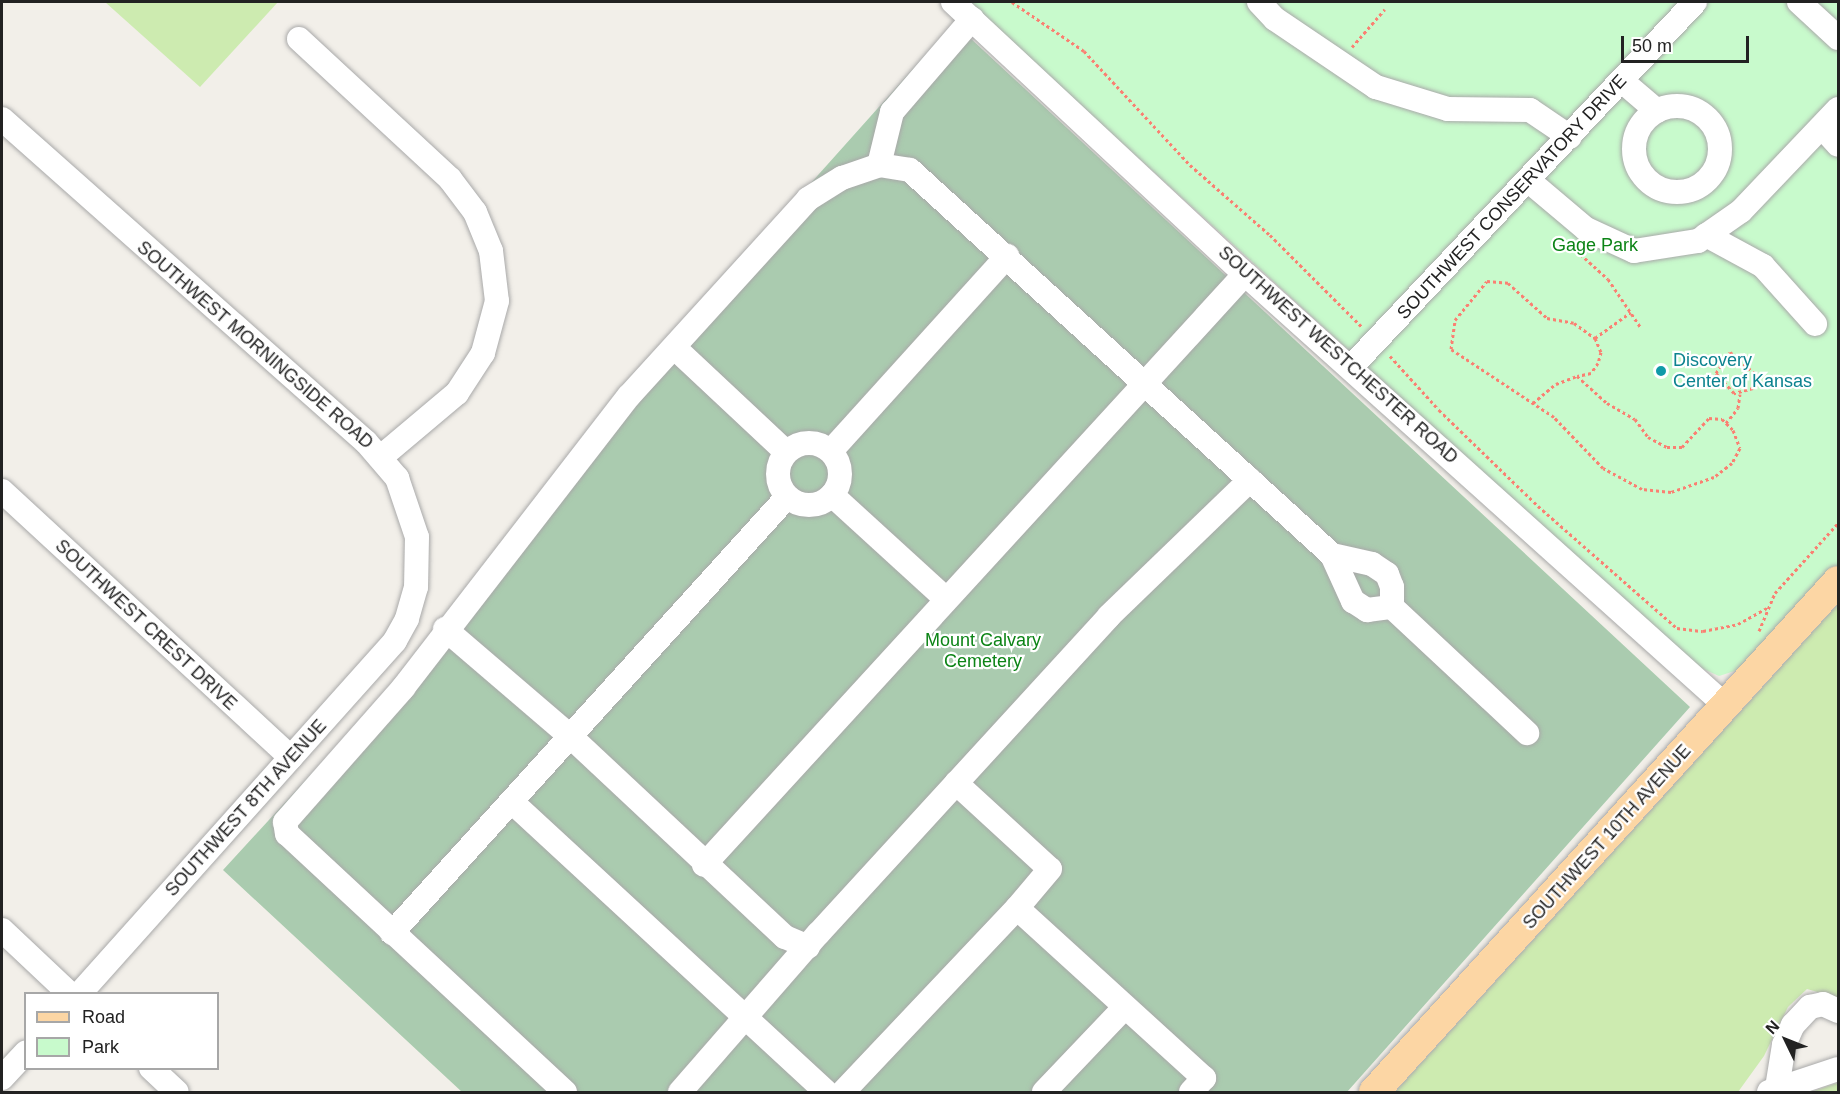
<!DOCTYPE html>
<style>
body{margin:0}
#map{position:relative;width:1840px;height:1094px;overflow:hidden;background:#f2efe9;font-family:Arial,sans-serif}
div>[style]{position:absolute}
.grass>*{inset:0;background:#cdebb0}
.cemetery>*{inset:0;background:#aacbaf}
.park>*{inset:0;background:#c8facc}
.path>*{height:3px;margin-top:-1.5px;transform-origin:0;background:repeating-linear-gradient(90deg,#fa8072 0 3px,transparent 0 6px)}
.roads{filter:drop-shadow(0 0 2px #a9a9a9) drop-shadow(0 0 2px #a9a9a9)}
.minor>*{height:24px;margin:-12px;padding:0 12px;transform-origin:12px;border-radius:12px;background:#fff}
.minor>.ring{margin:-12px;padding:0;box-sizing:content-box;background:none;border:24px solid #fff;border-radius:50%}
.major>*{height:30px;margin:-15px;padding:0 15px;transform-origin:15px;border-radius:15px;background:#fcd6a4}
.dots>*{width:16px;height:16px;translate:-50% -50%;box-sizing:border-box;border:3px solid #fff;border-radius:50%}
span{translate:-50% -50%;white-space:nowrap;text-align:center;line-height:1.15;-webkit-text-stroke:4.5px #fff;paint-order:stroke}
.street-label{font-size:18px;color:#222}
.park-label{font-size:18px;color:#0c8416}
.culture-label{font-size:18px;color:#0d838f}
.left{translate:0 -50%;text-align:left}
.frame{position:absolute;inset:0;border:3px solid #222;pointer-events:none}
.legend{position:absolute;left:24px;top:992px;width:195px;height:78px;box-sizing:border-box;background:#fff;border:2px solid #a7a7a7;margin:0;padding:8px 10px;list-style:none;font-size:18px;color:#222}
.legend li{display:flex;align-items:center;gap:12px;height:30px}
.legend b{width:30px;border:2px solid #a7a7a7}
.north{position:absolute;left:1756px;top:1010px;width:60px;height:60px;-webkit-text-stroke:4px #fff;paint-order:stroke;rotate:313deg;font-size:16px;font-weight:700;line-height:24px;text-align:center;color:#222}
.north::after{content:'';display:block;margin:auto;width:21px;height:27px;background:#222;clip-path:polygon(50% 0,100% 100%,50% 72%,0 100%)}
.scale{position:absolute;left:1621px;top:36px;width:128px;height:27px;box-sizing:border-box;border:3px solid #222;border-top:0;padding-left:8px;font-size:18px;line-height:21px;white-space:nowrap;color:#222;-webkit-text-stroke:4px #fff;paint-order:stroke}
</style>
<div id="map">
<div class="grass">
<i style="clip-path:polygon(105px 2px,278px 2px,200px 87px)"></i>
<i style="clip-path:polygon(1838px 604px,1838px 998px,1807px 989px,1788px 1007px,1764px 1056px,1738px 1092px,1395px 1092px)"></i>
<i style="clip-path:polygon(1838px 1083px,1838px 1092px,1811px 1092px,1834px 1084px)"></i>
</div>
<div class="cemetery">
<i style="clip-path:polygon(954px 23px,1690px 707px,1347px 1092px,462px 1092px,223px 870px,394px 684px,618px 399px)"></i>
</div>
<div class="park">
<i style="clip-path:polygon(968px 2px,1838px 2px,1838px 566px,1747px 667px,1719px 676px,1692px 664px)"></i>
</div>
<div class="path">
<i style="left:1012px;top:2px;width:87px;rotate:34.2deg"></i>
<i style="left:1084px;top:51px;width:156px;rotate:47.1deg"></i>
<i style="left:1190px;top:165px;width:106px;rotate:41.2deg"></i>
<i style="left:1270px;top:235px;width:130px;rotate:45deg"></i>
<i style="left:1352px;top:47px;width:50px;rotate:-49deg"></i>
<i style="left:1567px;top:242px;width:55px;rotate:42.1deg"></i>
<i style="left:1608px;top:279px;width:59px;rotate:56deg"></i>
<i style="left:1595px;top:338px;width:15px;rotate:67deg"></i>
<i style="left:1601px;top:352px;width:11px;rotate:105deg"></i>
<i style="left:1598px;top:363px;width:12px;rotate:125deg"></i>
<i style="left:1591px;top:373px;width:14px;rotate:168deg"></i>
<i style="left:1577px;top:376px;width:40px;rotate:42deg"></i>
<i style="left:1607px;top:403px;width:32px;rotate:30deg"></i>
<i style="left:1635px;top:419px;width:22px;rotate:54deg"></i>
<i style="left:1648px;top:437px;width:21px;rotate:28deg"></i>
<i style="left:1667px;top:447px;width:15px"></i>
<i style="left:1682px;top:447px;width:40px;rotate:-47deg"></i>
<i style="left:1709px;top:418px;width:13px;rotate:4deg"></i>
<i style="left:1722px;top:419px;width:16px;rotate:45deg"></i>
<i style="left:1733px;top:430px;width:19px;rotate:69deg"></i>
<i style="left:1740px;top:448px;width:17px;rotate:118deg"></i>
<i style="left:1732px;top:463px;width:23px;rotate:142deg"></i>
<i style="left:1714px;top:477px;width:46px;rotate:160.8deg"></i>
<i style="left:1671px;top:492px;width:29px;rotate:-174deg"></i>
<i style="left:1642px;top:489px;width:44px;rotate:-151.7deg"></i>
<i style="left:1603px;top:468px;width:71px;rotate:-133.9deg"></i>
<i style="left:1554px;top:417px;width:123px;rotate:-146.6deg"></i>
<i style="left:1451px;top:349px;width:29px;rotate:-82deg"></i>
<i style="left:1455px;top:320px;width:50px;rotate:-50.6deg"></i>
<i style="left:1487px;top:281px;width:21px;rotate:5deg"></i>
<i style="left:1508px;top:283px;width:52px;rotate:41.9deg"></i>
<i style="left:1547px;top:318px;width:27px;rotate:10deg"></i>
<i style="left:1574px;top:323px;width:26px;rotate:36deg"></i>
<i style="left:1595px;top:338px;width:44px;rotate:-35.8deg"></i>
<i style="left:1730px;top:352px;width:38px;rotate:41deg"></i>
<i style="left:1759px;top:377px;width:13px;rotate:119deg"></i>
<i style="left:1753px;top:388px;width:20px;rotate:165deg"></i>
<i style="left:1734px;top:393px;width:27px;rotate:-132deg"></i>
<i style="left:1716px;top:373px;width:25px;rotate:-56deg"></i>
<i style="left:1390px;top:356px;width:73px;rotate:47.8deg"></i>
<i style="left:1439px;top:410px;width:138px;rotate:44.1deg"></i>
<i style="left:1538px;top:506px;width:185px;rotate:41.3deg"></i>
<i style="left:1677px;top:628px;width:26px;rotate:7deg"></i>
<i style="left:1703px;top:631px;width:36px;rotate:-11deg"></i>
<i style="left:1738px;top:624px;width:35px;rotate:-29deg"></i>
<i style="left:1533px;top:403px;width:30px;rotate:-40deg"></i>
<i style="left:1556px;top:384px;width:22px;rotate:-21deg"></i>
<i style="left:1726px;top:423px;width:19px;rotate:-51deg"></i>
<i style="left:1738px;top:408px;width:14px;rotate:-82deg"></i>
<i style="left:1759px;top:631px;width:41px;rotate:-67.2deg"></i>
<i style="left:1775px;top:593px;width:94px;rotate:-48deg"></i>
</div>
<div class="roads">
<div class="minor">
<i style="left:953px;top:2px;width:399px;rotate:43deg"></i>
<i style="left:1245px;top:274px;width:647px;rotate:41.93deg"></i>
<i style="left:1259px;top:2px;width:23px;rotate:47deg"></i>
<i style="left:1275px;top:19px;width:122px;rotate:34deg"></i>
<i style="left:1376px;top:87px;width:75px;rotate:17deg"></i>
<i style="left:1448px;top:109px;width:82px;rotate:0.7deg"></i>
<i style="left:1530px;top:110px;width:48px;rotate:34deg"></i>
<i style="left:1799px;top:2px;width:53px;rotate:42.7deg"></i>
<i style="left:299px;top:39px;width:206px;rotate:42.8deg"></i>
<i style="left:450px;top:179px;width:41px;rotate:52.9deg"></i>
<i style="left:475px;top:212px;width:42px;rotate:67.7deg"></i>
<i style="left:491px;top:251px;width:50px;rotate:83.2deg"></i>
<i style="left:497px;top:301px;width:54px;rotate:105.1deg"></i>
<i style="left:483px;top:353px;width:48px;rotate:123deg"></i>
<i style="left:457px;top:393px;width:99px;rotate:139.9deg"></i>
<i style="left:1622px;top:81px;width:46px;rotate:40.6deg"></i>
<i class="ring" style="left:1634px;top:106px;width:62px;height:62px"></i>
<i style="left:2px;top:119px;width:487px;rotate:41.6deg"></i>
<i style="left:366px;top:442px;width:48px;rotate:49.3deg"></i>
<i style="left:397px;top:478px;width:62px;rotate:71.3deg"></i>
<i style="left:417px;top:537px;width:50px;rotate:91.1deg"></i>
<i style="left:416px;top:587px;width:33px;rotate:106deg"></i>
<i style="left:407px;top:619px;width:25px;rotate:119deg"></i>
<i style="left:395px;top:641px;width:474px;rotate:131.8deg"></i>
<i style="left:1822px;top:127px;width:24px;rotate:48deg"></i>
<i style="left:879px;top:165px;width:55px;rotate:-76.2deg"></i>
<i style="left:892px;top:112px;width:123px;rotate:-49.3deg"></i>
<i style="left:1529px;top:181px;width:75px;rotate:40.1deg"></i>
<i style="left:1586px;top:229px;width:53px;rotate:24.6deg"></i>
<i style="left:1634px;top:251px;width:65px;rotate:-8.9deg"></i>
<i style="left:1698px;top:241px;width:52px;rotate:-34.9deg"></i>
<i style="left:1741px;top:211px;width:141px;rotate:-46.4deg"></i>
<i style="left:1706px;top:235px;width:65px;rotate:28.5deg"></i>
<i style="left:1763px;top:266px;width:78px;rotate:48.1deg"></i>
<i style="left:676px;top:349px;width:151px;rotate:43.1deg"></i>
<i style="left:1352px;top:366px;width:500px;rotate:-46.7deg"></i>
<i class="ring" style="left:778px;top:443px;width:38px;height:38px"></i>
<i style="left:831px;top:451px;width:263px;rotate:-47.9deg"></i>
<i style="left:2px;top:491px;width:393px;rotate:42.7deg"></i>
<i style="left:832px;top:495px;width:154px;rotate:42.4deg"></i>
<i style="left:1332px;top:555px;width:41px;rotate:12.7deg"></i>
<i style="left:1372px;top:564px;width:18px;rotate:34deg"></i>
<i style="left:1387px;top:574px;width:14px;rotate:69deg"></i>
<i style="left:1392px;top:587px;width:20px;rotate:90deg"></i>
<i style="left:1392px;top:607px;width:185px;rotate:43deg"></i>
<i style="left:445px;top:629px;width:165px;rotate:40.6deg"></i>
<i style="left:570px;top:736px;width:294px;rotate:43.1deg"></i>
<i style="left:785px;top:937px;width:25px;rotate:23deg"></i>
<i style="left:956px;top:783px;width:127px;rotate:42.5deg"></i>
<i style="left:1050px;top:869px;width:51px;rotate:130.2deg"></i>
<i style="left:1017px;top:908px;width:253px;rotate:42.3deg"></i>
<i style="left:1204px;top:1078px;width:19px;rotate:133deg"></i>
<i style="left:512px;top:802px;width:427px;rotate:42.7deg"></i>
<i style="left:704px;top:865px;width:801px;rotate:-47.53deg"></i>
<i style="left:2px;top:930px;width:93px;rotate:43.3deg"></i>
<i style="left:392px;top:933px;width:588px;rotate:-47.82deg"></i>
<i style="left:151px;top:1068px;width:35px;rotate:43deg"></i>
<i style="left:2px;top:1078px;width:35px;rotate:-47deg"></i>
<i style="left:1777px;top:1088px;width:44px;rotate:-80.8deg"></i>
<i style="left:1784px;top:1045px;width:22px;rotate:-66deg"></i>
<i style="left:1793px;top:1025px;width:25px;rotate:-47deg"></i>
<i style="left:1810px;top:1007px;width:13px;rotate:-13deg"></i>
<i style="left:1823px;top:1004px;width:17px;rotate:25deg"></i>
<i style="left:565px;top:1092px;width:379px;rotate:-137.1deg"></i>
<i style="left:287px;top:834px;width:12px;rotate:-99deg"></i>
<i style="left:285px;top:822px;width:179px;rotate:-48.6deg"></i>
<i style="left:403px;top:688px;width:369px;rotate:-52.3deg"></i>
<i style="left:629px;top:396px;width:266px;rotate:-47.7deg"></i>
<i style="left:808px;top:199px;width:40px;rotate:-32deg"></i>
<i style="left:842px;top:178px;width:39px;rotate:-19deg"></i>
<i style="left:879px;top:165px;width:31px;rotate:9deg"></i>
<i style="left:910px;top:170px;width:571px;rotate:42.37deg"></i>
<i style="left:1332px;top:555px;width:51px;rotate:65.5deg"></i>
<i style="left:1353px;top:601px;width:17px;rotate:33deg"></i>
<i style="left:1367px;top:610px;width:25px;rotate:-7deg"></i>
<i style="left:680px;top:1092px;width:210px;rotate:-48.9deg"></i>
<i style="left:818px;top:934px;width:431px;rotate:-47.5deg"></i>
<i style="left:1109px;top:616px;width:196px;rotate:-44deg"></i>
<i style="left:843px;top:1092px;width:253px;rotate:-46.6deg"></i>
<i style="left:1044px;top:1092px;width:117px;rotate:-46.4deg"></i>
<i style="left:1769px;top:1092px;width:73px;rotate:-18.4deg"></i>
</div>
<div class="major">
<i style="left:1374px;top:1092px;width:690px;rotate:-47.76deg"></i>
</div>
</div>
<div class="dots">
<i style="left:1661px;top:371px;background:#0f9aa8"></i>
</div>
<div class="street-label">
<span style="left:1512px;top:197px;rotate:-47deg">SOUTHWEST CONSERVATORY DRIVE</span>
<span style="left:255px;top:345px;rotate:41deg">SOUTHWEST MORNINGSIDE ROAD</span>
<span style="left:1338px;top:355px;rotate:42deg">SOUTHWEST WESTCHESTER ROAD</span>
<span style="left:146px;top:625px;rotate:43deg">SOUTHWEST CREST DRIVE</span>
<span style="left:246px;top:808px;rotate:-48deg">SOUTHWEST 8TH AVENUE</span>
<span style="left:1607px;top:837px;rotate:-48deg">SOUTHWEST 10TH AVENUE</span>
</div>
<div class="park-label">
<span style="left:1595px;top:245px">Gage Park</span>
<span style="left:983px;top:651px">Mount Calvary<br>Cemetery</span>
</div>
<div class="culture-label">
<span class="left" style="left:1673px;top:371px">Discovery<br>Center of Kansas</span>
</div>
<div class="frame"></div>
<ul class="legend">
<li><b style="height:8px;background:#fcd6a4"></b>Road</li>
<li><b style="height:16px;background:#c8facc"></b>Park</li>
</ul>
<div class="north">N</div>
<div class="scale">50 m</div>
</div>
